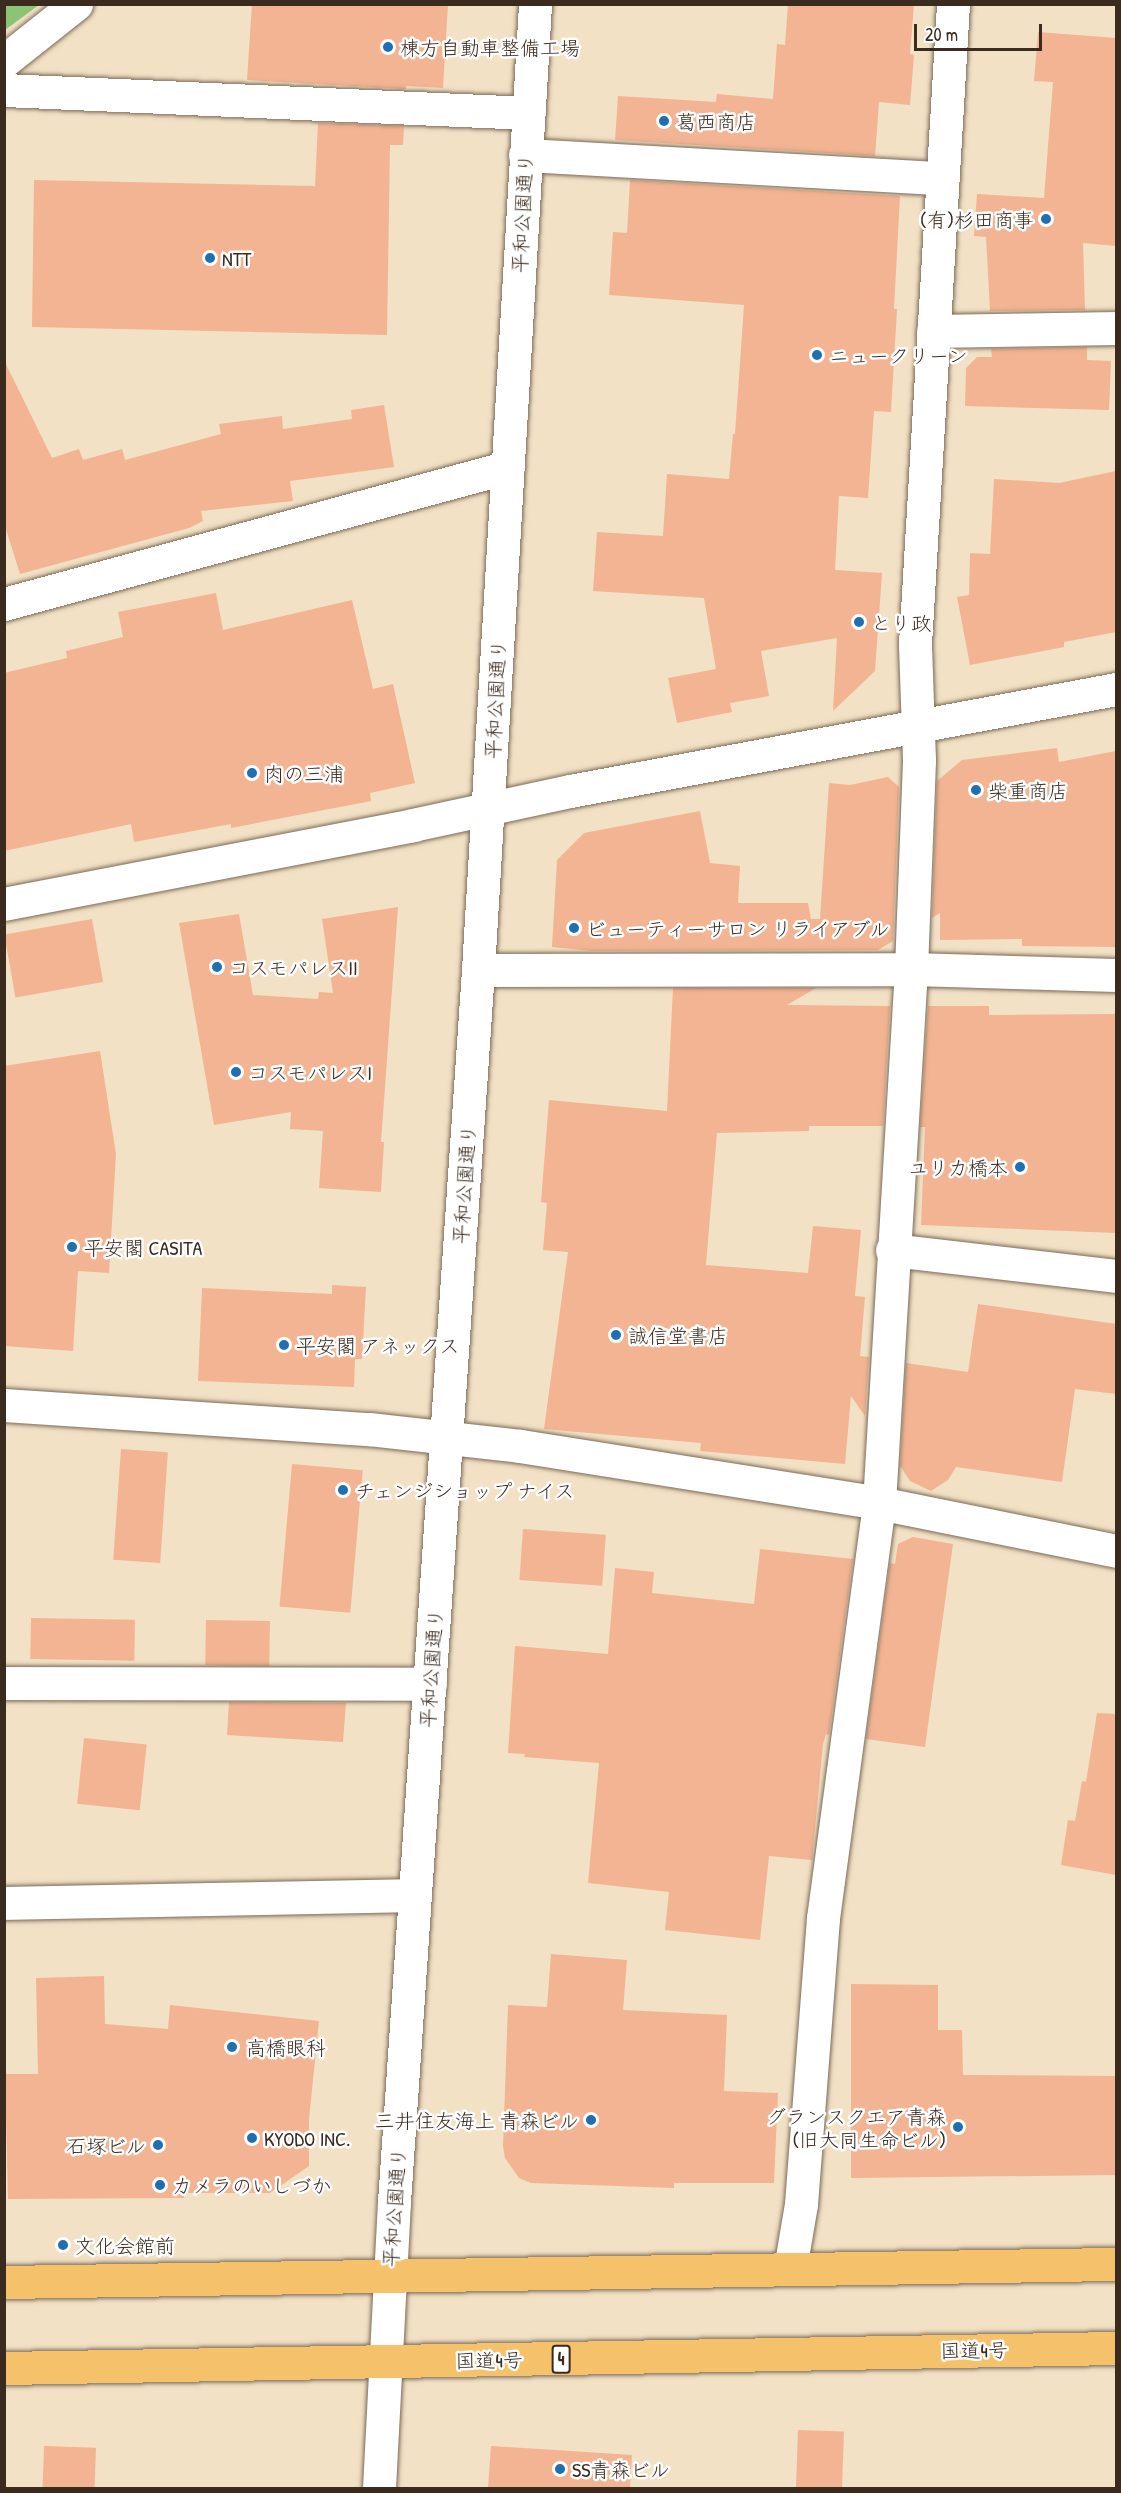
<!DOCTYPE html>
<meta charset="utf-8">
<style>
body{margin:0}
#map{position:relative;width:1121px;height:2493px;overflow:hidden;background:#f2e1c5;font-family:"Patrick Hand","Klee One",sans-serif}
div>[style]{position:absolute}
.green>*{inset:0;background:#8cc376}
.building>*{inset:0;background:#f2b493;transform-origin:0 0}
.roads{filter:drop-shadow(0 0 2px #7b6a58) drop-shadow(0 0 2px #7b6a58)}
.minor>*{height:33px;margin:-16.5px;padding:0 16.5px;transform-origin:16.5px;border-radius:16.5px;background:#fff}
.highway>*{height:33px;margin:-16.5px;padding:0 16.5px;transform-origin:16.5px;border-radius:16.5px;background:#f5c16b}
.dots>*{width:16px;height:16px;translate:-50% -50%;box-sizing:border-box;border:3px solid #fff;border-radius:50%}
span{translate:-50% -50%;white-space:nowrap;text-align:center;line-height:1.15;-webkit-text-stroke:5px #fff;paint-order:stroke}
.shield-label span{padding:2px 4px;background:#fff;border:2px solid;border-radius:4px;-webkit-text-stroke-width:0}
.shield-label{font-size:18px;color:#3b2a1e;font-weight:700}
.poi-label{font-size:20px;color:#3b2a1e}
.left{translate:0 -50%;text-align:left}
.right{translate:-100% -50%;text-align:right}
.street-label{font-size:20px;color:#3b2a1e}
.frame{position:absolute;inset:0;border:6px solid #3b2a1e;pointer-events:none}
.scale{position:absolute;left:914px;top:24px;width:128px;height:27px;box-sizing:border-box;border:3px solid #3b2a1e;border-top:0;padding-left:8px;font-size:18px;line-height:21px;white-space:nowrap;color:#3b2a1e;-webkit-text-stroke:4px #fff;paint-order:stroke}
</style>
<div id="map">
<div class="green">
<i style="clip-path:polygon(5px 4px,39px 4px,39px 5px,5px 30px)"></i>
</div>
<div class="building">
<i style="clip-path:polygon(252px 4px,448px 4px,443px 88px,406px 86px,406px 89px,247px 80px)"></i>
<i style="clip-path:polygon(788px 4px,914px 4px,910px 54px,914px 55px,910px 105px,879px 102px,875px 156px,615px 140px,618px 96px,716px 102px,717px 94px,773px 99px,777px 44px,785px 45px)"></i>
<i style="clip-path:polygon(1038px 32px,1116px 38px,1116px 246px,1083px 243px,1085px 310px,990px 311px,986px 237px,974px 236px,977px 194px,1044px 198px,1053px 82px,1034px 81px)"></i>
<i style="clip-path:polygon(318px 123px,404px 126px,403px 145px,390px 145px,387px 335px,32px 327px,34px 180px,315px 186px)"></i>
<i style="clip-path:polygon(630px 180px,900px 196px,894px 309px,897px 309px,891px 412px,874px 411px,868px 498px,839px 496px,835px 570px,882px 573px,875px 671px,833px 711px,837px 638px,761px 651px,769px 696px,730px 703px,732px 712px,677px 723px,668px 678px,716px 669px,704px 598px,593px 591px,597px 532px,663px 536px,667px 474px,729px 479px,733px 434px,735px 434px,744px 305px,609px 295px,613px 232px,627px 233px)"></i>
<i style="clip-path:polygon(1087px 347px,1087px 360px,1111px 361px,1109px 410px,965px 406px,966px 368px,977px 357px,992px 357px,991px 349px)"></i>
<i style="clip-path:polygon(4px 360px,52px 458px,79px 449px,83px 460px,122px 449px,125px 460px,221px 434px,219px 424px,282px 416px,283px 429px,352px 419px,351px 410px,384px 405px,394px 467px,290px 481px,293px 501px,201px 511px,203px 521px,189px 528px,20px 574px,4px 523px)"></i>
<i style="clip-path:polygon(1116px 471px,1116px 632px,1064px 642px,1064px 647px,970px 665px,957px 597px,969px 595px,970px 553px,990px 554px,994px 479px,1059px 483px)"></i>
<i style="clip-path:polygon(216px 593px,223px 630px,352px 600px,373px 689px,393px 684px,415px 783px,370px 793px,371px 801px,231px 828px,231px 824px,134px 842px,131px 824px,4px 851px,4px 673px,67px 658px,66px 651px,123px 637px,118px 612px)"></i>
<i style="clip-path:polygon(1057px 748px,1059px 762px,1116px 751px,1116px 947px,1022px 946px,1022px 939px,940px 940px,940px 913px,932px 918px,937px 781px,962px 760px)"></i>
<i style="clip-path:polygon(888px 777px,899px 787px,893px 941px,878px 950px,593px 951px,552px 947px,557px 860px,584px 833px,700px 811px,710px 863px,740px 866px,738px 903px,808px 903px,811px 919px,820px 919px,829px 783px,850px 785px)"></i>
<i style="clip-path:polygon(398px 907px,381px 1142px,384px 1142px,381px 1192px,319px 1188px,323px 1131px,290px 1129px,291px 1112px,214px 1125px,179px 923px,239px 914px,253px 995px,318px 999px,319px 992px,333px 993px,322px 919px)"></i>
<i style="left:92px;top:919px;width:64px;height:89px;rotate:80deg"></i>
<i style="clip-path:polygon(673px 988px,816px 988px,787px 1005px,890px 1006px,883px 1126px,809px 1126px,809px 1131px,717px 1133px,706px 1265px,808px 1273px,813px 1226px,861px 1230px,855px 1296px,865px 1297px,860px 1356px,869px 1357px,865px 1416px,851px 1396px,845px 1464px,700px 1451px,701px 1443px,544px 1429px,568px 1252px,543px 1250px,547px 1203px,541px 1202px,549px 1100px,667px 1111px)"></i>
<i style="clip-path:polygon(928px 1006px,989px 1006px,989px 1015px,1116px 1014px,1116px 1233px,921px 1225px,925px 1127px,920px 1127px)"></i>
<i style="clip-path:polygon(100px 1051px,116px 1154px,109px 1273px,78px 1271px,73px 1351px,4px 1346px,4px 1066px)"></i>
<i style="clip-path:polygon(332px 1285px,366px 1287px,362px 1359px,355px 1359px,354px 1387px,198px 1381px,202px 1288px,332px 1294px)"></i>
<i style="clip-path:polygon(978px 1304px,1116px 1324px,1116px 1394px,1075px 1389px,1062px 1482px,956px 1467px,948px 1480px,931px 1491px,910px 1481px,900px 1466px,906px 1363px,968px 1372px)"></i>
<i style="left:121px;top:1449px;width:47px;height:111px;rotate:4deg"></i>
<i style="left:292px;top:1464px;width:71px;height:143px;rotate:5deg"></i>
<i style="left:523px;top:1529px;width:83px;height:51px;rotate:4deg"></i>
<i style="clip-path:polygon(913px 1537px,953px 1544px,925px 1747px,866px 1739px,890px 1563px,895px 1564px,898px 1544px)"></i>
<i style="clip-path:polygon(760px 1549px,853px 1559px,829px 1735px,826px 1734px,823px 1744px,812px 1860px,769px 1856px,760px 1940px,665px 1930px,669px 1892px,588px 1883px,599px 1763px,524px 1757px,525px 1754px,508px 1753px,515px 1646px,608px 1654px,615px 1568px,654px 1572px,652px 1593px,754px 1604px)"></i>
<i style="left:31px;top:1618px;width:104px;height:41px;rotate:1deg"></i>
<i style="left:206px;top:1620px;width:64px;height:45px;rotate:1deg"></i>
<i style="clip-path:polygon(229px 1702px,346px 1703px,343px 1742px,227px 1735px)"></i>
<i style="clip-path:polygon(1097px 1713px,1116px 1714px,1116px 1875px,1061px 1865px,1068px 1820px,1075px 1821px,1082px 1781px,1086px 1782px)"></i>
<i style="left:84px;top:1738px;width:63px;height:66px;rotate:6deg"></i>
<i style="clip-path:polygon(551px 1954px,627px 1960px,623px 2010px,727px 2015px,724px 2091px,778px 2093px,774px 2183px,674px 2183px,674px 2188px,531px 2183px,519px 2178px,505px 2158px,503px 2146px,508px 2005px,547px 2007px)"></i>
<i style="clip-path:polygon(104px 1976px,105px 2024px,168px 2029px,170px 2005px,319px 2021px,309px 2119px,309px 2166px,270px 2193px,184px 2193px,184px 2198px,8px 2199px,5px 2074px,38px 2074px,36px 1978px)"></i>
<i style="clip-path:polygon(851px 1984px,938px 1985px,938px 2030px,962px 2030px,963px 2075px,1116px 2076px,1116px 2175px,851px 2178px)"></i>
<i style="left:798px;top:2430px;width:46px;height:58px;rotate:2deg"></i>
<i style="left:44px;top:2446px;width:52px;height:42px;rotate:2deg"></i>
<i style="clip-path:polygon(491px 2446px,632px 2455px,630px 2488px,488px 2488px)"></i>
</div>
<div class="roads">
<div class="minor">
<i style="left:4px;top:61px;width:92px;rotate:-38.4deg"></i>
<i style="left:4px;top:90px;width:525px;rotate:2.51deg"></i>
<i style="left:525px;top:155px;width:418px;rotate:3.2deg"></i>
<i style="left:933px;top:331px;width:183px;rotate:-0.9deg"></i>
<i style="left:4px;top:604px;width:522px;rotate:-15.21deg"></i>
<i style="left:4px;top:904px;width:417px;rotate:-10.9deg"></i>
<i style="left:413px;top:825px;width:161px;rotate:-12.2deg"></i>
<i style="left:570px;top:791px;width:555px;rotate:-10.58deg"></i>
<i style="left:478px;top:970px;width:433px;rotate:-0.1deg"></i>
<i style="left:911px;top:969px;width:205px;rotate:1.7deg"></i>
<i style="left:892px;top:1250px;width:226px;rotate:6.6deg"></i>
<i style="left:4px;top:1405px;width:366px;rotate:3.8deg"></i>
<i style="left:369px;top:1429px;width:152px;rotate:6.4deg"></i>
<i style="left:520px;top:1446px;width:363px;rotate:9deg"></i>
<i style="left:879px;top:1503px;width:242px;rotate:11.4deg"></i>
<i style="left:4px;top:1683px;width:426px;rotate:0.1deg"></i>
<i style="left:4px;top:1903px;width:411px;rotate:-1.1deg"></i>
<i style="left:790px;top:2269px;width:66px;rotate:-80.4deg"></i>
<i style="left:801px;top:2204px;width:287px;rotate:-85.6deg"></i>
<i style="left:823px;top:1918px;width:419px;rotate:-82.3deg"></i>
<i style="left:879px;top:1503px;width:535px;rotate:-86.57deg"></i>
<i style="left:911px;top:969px;width:209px;rotate:-87.8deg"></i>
<i style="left:919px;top:760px;width:116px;rotate:-92deg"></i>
<i style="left:915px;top:644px;width:641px;rotate:-86.6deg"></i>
<i style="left:379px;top:2488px;width:286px;rotate:-87deg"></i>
<i style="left:394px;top:2202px;width:1235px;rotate:-86.1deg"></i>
<i style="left:478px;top:970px;width:968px;rotate:-86.62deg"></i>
</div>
<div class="highway">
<i style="left:4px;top:2282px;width:1112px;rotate:-0.93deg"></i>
<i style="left:4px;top:2368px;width:1112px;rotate:-1.03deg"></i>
</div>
</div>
<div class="dots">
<i style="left:388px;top:47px;background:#1f6fb2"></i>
<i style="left:664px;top:121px;background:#1f6fb2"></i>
<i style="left:1046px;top:219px;background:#1f6fb2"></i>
<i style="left:210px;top:258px;background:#1f6fb2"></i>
<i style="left:817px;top:355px;background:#1f6fb2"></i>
<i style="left:859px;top:622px;background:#1f6fb2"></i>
<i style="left:252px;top:773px;background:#1f6fb2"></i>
<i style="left:976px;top:790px;background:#1f6fb2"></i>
<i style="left:574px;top:928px;background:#1f6fb2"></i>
<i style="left:217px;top:967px;background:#1f6fb2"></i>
<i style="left:236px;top:1072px;background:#1f6fb2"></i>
<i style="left:1020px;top:1167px;background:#1f6fb2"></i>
<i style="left:72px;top:1247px;background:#1f6fb2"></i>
<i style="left:616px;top:1335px;background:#1f6fb2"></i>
<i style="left:284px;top:1345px;background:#1f6fb2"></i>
<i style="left:343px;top:1490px;background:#1f6fb2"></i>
<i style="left:232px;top:2047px;background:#1f6fb2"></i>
<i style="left:591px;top:2120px;background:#1f6fb2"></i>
<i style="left:958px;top:2127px;background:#1f6fb2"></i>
<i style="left:252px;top:2138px;background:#1f6fb2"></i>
<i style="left:158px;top:2145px;background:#1f6fb2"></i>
<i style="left:160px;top:2185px;background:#1f6fb2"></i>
<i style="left:63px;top:2245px;background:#1f6fb2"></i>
<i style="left:560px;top:2469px;background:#1f6fb2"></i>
</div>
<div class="shield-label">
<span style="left:561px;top:2359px">4</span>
</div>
<div class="poi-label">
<span class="left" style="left:400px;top:47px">棟方自動車整備工場</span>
<span class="left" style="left:676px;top:121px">葛西商店</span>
<span class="right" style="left:1034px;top:219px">(有)杉田商事</span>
<span class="left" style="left:222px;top:258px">NTT</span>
<span class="left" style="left:829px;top:355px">ニュークリーン</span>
<span class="left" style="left:871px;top:622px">とり政</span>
<span class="left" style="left:264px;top:773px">肉の三浦</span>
<span class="left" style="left:988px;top:790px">柴重商店</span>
<span class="left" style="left:586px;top:928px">ビューティーサロン リライアブル</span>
<span class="left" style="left:229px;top:967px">コスモパレスII</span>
<span class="left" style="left:248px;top:1072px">コスモパレスI</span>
<span class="right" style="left:1008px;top:1167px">ユリカ橋本</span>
<span class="left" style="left:84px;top:1247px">平安閣 CASITA</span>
<span class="left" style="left:628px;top:1335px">誠信堂書店</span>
<span class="left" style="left:296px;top:1345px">平安閣 アネックス</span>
<span class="left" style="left:355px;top:1490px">チェンジショップ ナイス</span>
<span class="left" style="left:246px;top:2047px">高橋眼科</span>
<span class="right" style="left:946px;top:2128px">グランスクエア青森<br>(旧大同生命ビル)</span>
<span class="right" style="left:579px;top:2120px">三井住友海上 青森ビル</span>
<span class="left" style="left:264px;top:2138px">KYODO INC.</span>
<span class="right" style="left:146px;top:2145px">石塚ビル</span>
<span class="left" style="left:172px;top:2185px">カメラのいしづか</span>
<span class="left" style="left:75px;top:2245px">文化会館前</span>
<span class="left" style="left:572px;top:2469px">SS青森ビル</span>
</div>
<div class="street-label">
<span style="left:522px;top:213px;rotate:-87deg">平和公園通り</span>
<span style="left:495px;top:699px;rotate:-87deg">平和公園通り</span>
<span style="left:464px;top:1184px;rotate:-86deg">平和公園通り</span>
<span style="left:431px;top:1668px;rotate:-86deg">平和公園通り</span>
<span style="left:394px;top:2207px;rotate:-86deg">平和公園通り</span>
<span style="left:974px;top:2350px;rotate:-1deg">国道4号</span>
<span style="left:489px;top:2360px;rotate:-1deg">国道4号</span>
</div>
<div class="frame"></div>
<div class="scale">20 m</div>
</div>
